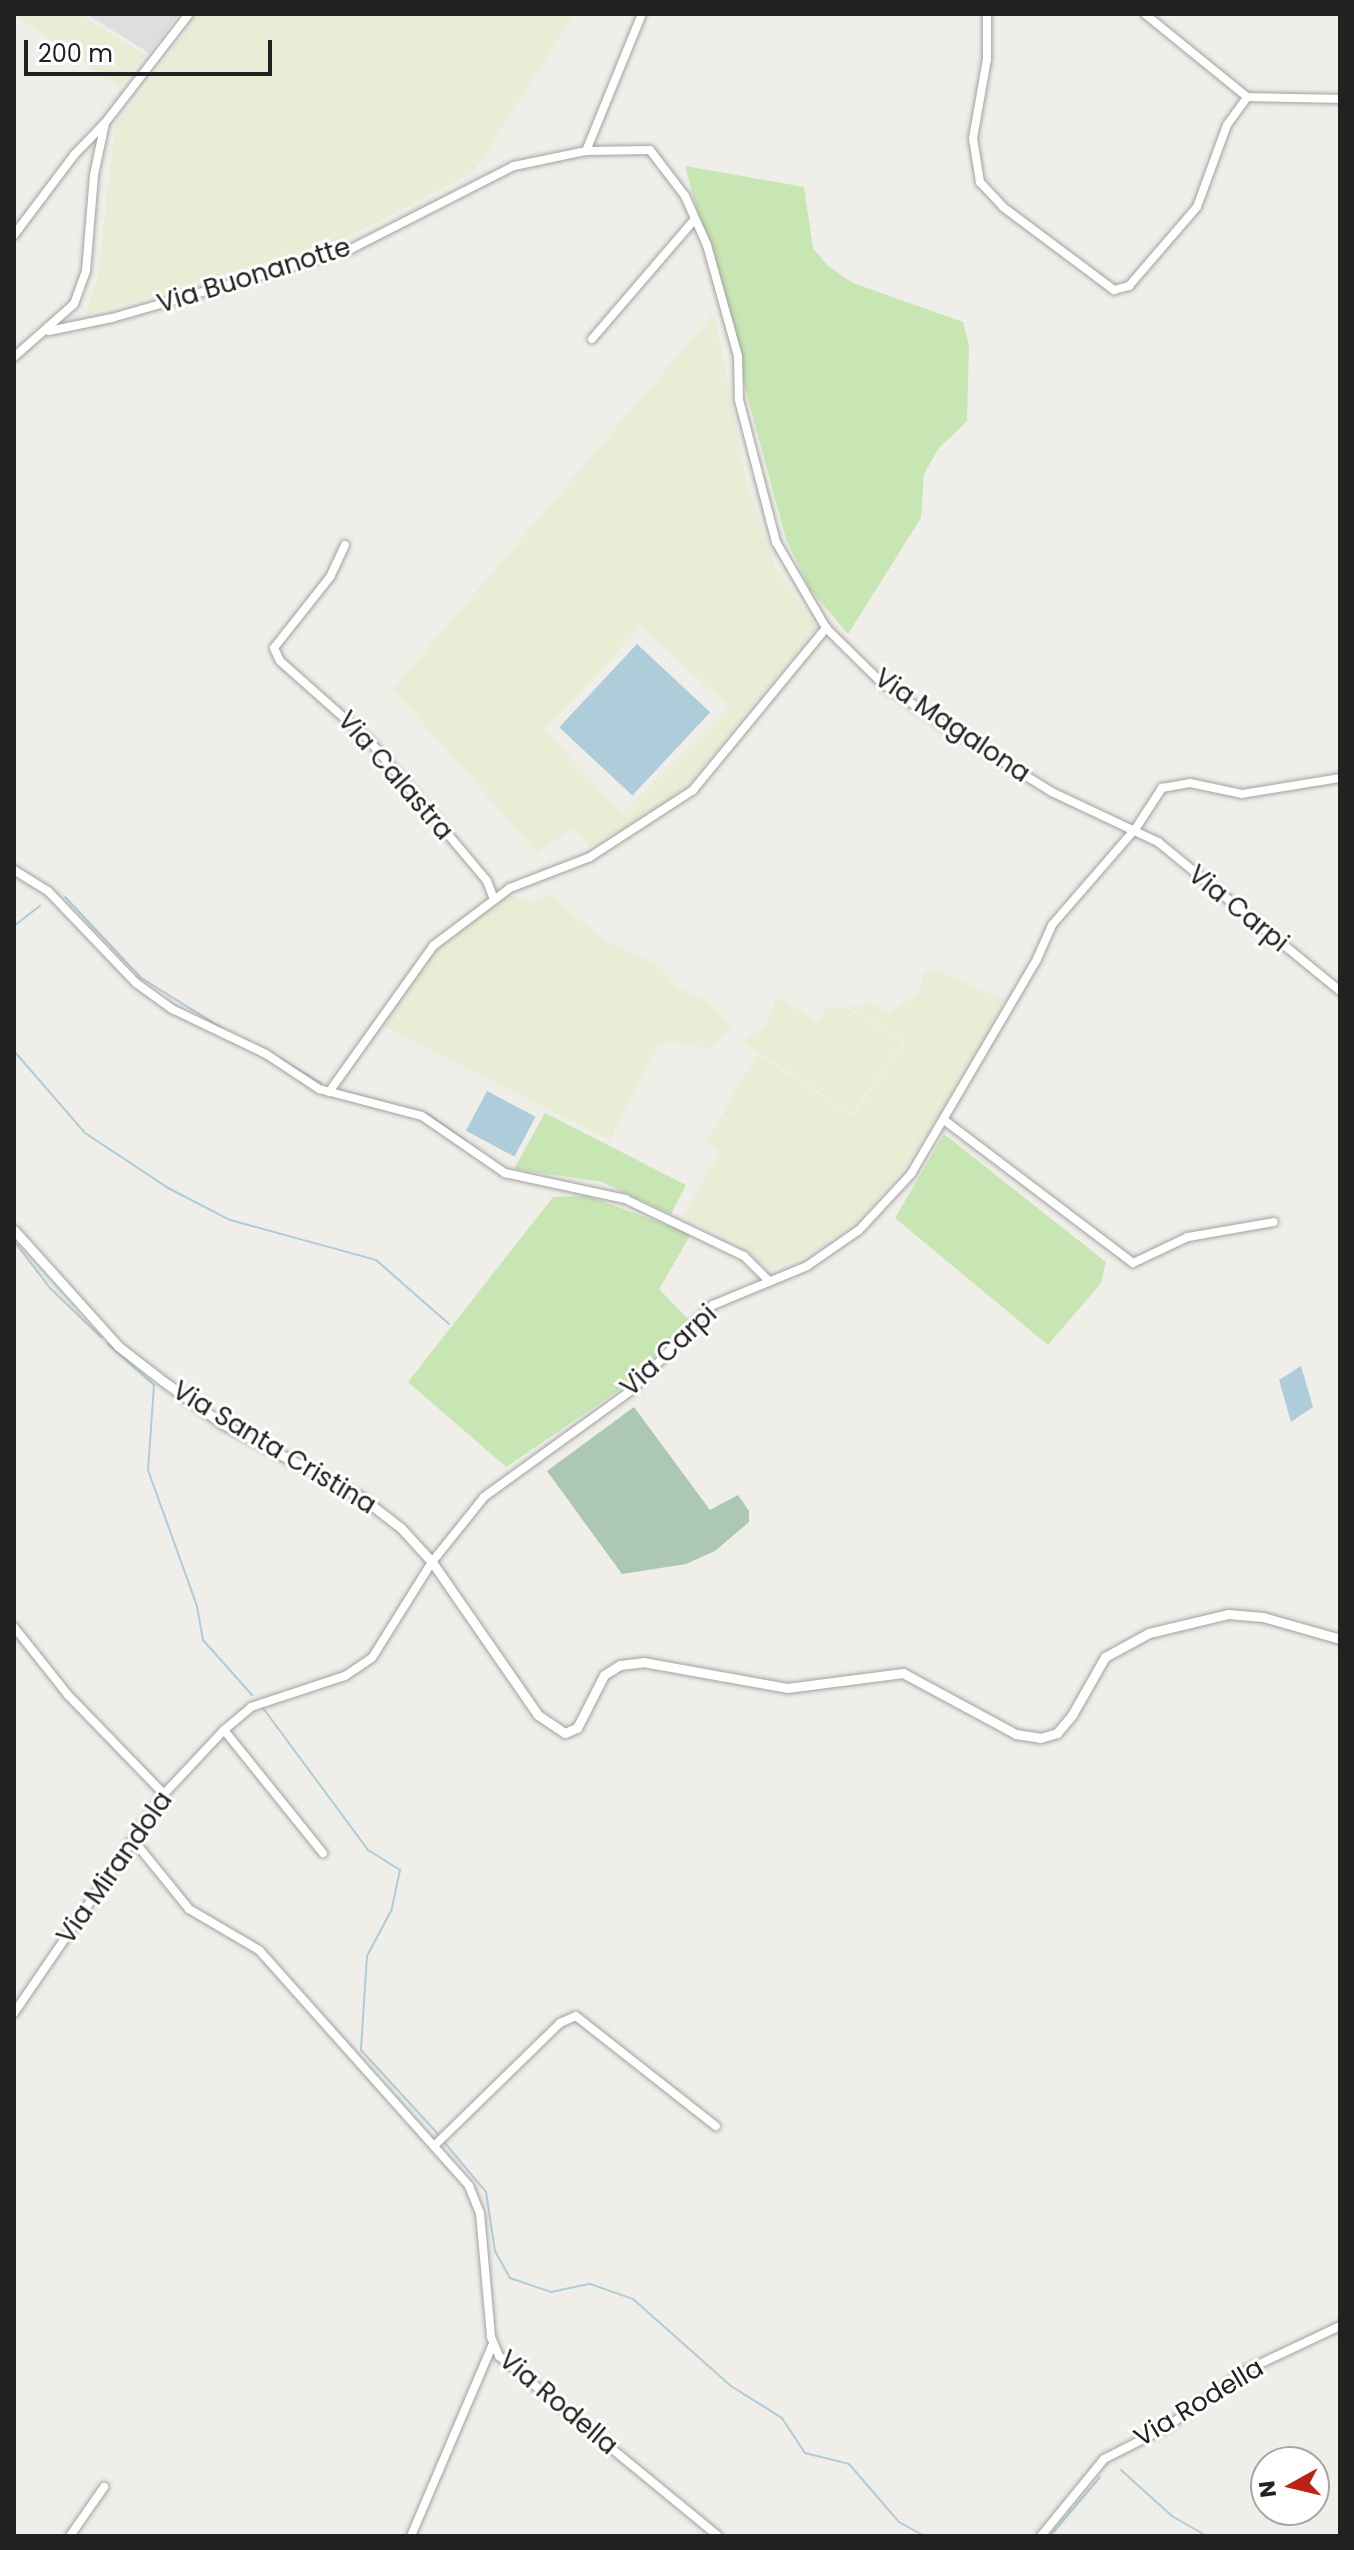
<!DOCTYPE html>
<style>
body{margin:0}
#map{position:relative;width:1354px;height:2550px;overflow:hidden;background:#f0eee8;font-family:Poppins,sans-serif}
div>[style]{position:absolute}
.residential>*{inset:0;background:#dfdede}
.farmland>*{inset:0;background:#e9edd6}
.grass>*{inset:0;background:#c8e5b4}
.cemetery>*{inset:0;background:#acc7b2}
.water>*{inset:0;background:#aeccd9;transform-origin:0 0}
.stream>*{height:2px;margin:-1px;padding:0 1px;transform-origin:1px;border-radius:1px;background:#aeccd9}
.roads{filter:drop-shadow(0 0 2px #a2a2a2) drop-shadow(0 0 2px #a2a2a2)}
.minor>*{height:8px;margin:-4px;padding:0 4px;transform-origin:4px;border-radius:4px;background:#fff}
.tertiary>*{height:9px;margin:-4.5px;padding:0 4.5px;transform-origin:4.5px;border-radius:4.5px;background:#fff}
span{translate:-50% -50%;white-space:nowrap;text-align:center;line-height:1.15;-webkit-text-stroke:6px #fff;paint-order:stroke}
.street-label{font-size:26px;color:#212121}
.frame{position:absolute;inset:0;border:16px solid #212121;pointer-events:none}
.north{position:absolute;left:1250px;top:2446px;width:80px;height:80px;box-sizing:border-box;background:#fff;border:2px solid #a6a6a6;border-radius:50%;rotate:262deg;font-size:22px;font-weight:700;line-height:32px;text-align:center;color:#212121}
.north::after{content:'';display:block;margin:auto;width:28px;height:36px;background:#bd2314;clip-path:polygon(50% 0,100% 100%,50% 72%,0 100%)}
.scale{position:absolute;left:24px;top:40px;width:248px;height:36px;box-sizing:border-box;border:4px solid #212121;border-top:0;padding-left:10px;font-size:24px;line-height:28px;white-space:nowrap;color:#212121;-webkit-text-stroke:6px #fff;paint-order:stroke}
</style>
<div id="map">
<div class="residential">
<i style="clip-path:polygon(86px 14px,179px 14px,149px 53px)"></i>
</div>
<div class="farmland">
<i style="clip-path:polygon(14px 14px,80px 14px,146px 55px,119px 87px)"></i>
<i style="clip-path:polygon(199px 14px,574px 14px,474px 172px,348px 237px,86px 315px,98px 275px,115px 126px)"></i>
<i style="clip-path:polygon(evenodd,714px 313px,747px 483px,775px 567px,816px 627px,688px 785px,644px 817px,589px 846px,574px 828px,537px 853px,393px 689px,714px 313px,641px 626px,729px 707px,623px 813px,544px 730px,641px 626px)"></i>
<i style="clip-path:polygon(508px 894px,529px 902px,551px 895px,603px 940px,659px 966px,678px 988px,707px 1000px,731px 1027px,710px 1049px,672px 1041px,658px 1047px,610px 1140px,384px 1026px,436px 949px)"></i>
<i style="clip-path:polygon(933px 969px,1005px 1000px,930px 1129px,899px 1175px,857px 1220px,808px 1257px,767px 1269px,739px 1244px,683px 1217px,720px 1152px,707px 1141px,757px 1054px,853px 1116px,905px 1042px,849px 1007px,869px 1003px,889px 1012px,919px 994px,924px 972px)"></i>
<i style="clip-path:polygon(777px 997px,817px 1022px,826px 1008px,849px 1009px,903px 1042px,852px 1114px,743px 1042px,766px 1025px)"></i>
</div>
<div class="grass">
<i style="clip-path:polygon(685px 166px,804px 187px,813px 248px,828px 266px,853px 283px,963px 322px,969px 345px,967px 421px,938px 449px,924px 474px,921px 518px,848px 634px,810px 589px,786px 539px)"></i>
<i style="clip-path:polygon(545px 1113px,686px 1185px,671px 1214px,602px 1182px,514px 1169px)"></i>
<i style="clip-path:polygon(944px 1134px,1106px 1262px,1101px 1283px,1048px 1345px,895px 1218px)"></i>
<i style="clip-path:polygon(588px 1196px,691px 1234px,659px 1289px,690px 1321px,625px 1386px,506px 1467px,408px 1382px,553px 1197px)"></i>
</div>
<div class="cemetery">
<i style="clip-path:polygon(634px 1407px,710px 1510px,738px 1495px,749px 1511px,749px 1522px,715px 1551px,686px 1564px,622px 1574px,547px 1471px)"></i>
</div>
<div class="water">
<i style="left:637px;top:644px;width:100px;height:114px;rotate:43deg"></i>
<i style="left:487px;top:1091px;width:55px;height:45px;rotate:28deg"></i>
<i style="clip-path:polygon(1301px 1366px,1313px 1407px,1291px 1422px,1279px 1380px)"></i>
</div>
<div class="stream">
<i style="left:65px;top:897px;width:111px;rotate:46.8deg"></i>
<i style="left:141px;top:978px;width:99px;rotate:31.8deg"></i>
<i style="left:14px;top:926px;width:33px;rotate:-38deg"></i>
<i style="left:14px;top:1051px;width:108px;rotate:49.1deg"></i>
<i style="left:85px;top:1133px;width:100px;rotate:33.5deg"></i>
<i style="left:168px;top:1188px;width:70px;rotate:27.3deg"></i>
<i style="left:230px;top:1220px;width:151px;rotate:15.3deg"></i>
<i style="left:376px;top:1260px;width:97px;rotate:41.2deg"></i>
<i style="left:281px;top:1059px;width:47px;rotate:31deg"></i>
<i style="left:341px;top:1091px;width:90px;rotate:14.8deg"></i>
<i style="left:428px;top:1114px;width:47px;rotate:35.4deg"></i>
<i style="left:14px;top:1241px;width:59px;rotate:52.5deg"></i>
<i style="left:50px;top:1288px;width:71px;rotate:43.9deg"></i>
<i style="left:108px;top:1344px;width:62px;rotate:41.7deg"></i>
<i style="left:154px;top:1385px;width:85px;rotate:94deg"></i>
<i style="left:148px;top:1470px;width:145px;rotate:70.2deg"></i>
<i style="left:197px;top:1606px;width:35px;rotate:80deg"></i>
<i style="left:203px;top:1640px;width:74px;rotate:48.3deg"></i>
<i style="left:263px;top:1708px;width:177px;rotate:53.5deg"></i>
<i style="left:368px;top:1850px;width:38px;rotate:32deg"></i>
<i style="left:400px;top:1870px;width:40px;rotate:102deg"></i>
<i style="left:392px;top:1909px;width:53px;rotate:118deg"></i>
<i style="left:367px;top:1956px;width:94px;rotate:93.7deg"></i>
<i style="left:361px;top:2050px;width:115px;rotate:47.5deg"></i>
<i style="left:445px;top:2143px;width:64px;rotate:50.1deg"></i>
<i style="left:486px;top:2192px;width:60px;rotate:81.3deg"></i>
<i style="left:495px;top:2251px;width:31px;rotate:61deg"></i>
<i style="left:510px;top:2278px;width:43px;rotate:18.9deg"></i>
<i style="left:551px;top:2292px;width:40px;rotate:-12deg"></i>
<i style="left:590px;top:2284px;width:46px;rotate:19.2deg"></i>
<i style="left:633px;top:2299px;width:131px;rotate:41.6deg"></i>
<i style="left:731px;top:2386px;width:60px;rotate:32.1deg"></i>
<i style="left:782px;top:2418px;width:42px;rotate:56.7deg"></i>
<i style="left:805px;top:2453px;width:45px;rotate:14deg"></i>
<i style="left:849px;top:2464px;width:77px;rotate:49.2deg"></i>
<i style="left:899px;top:2522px;width:29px;rotate:29deg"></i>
<i style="left:1121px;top:2470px;width:69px;rotate:42deg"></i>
<i style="left:1172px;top:2516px;width:39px;rotate:30deg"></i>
<i style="left:1050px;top:2536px;width:77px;rotate:-49.7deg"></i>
</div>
<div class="roads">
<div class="minor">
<i style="left:987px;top:14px;width:45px;rotate:90deg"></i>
<i style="left:987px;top:59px;width:80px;rotate:100deg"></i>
<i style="left:973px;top:138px;width:45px;rotate:81deg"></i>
<i style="left:980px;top:182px;width:34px;rotate:47deg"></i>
<i style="left:1003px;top:207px;width:139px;rotate:36.8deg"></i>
<i style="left:1114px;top:290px;width:16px;rotate:-15deg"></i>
<i style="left:1129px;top:286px;width:104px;rotate:-49.3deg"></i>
<i style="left:1197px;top:207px;width:87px;rotate:-69.9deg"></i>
<i style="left:1227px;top:125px;width:34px;rotate:-54deg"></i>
<i style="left:1145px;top:14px;width:132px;rotate:39.1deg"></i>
<i style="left:1247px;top:97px;width:93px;rotate:1.2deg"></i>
<i style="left:586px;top:151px;width:148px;rotate:-67.8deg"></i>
<i style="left:14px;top:235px;width:100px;rotate:-53.1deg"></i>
<i style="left:74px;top:155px;width:43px;rotate:-45.9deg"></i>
<i style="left:49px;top:331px;width:64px;rotate:-11.7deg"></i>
<i style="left:112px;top:318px;width:247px;rotate:-16deg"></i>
<i style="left:349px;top:250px;width:185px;rotate:-27deg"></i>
<i style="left:514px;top:166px;width:74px;rotate:-11.8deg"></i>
<i style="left:586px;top:151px;width:64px;rotate:-0.9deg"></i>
<i style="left:650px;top:150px;width:58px;rotate:52.7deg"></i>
<i style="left:685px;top:196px;width:54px;rotate:65.8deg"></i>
<i style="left:707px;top:245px;width:115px;rotate:74.4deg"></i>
<i style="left:738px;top:356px;width:44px;rotate:88.7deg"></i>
<i style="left:739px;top:400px;width:147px;rotate:75.4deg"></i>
<i style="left:776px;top:542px;width:99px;rotate:59.8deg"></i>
<i style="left:826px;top:628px;width:80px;rotate:44.5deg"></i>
<i style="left:883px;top:684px;width:71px;rotate:34.1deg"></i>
<i style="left:942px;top:724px;width:129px;rotate:31.7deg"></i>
<i style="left:1052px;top:792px;width:117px;rotate:25.3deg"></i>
<i style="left:1158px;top:842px;width:235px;rotate:39.3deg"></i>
<i style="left:592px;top:339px;width:158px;rotate:-49.4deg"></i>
<i style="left:14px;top:357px;width:80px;rotate:-41.5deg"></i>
<i style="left:74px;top:304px;width:35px;rotate:-70deg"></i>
<i style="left:86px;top:271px;width:96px;rotate:-85.2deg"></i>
<i style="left:94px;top:175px;width:53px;rotate:-78.1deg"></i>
<i style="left:105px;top:123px;width:138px;rotate:-52.4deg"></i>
<i style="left:345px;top:545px;width:35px;rotate:115deg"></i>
<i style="left:330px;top:577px;width:90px;rotate:128.3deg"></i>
<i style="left:274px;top:648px;width:14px;rotate:65deg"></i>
<i style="left:280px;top:661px;width:118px;rotate:41.6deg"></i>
<i style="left:368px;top:739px;width:185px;rotate:50deg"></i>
<i style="left:487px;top:881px;width:19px;rotate:69deg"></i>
<i style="left:14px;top:870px;width:40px;rotate:32deg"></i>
<i style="left:48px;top:891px;width:127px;rotate:46.3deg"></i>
<i style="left:136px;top:983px;width:44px;rotate:35.8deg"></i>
<i style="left:172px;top:1009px;width:104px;rotate:25.6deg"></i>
<i style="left:266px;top:1054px;width:64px;rotate:33.4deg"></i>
<i style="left:319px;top:1089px;width:106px;rotate:14.7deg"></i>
<i style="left:422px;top:1116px;width:101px;rotate:34.5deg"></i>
<i style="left:505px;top:1173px;width:123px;rotate:12.2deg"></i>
<i style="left:625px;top:1199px;width:132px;rotate:25.6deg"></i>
<i style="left:744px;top:1256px;width:34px;rotate:45deg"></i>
<i style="left:329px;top:1092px;width:179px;rotate:-54.5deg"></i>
<i style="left:433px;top:946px;width:96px;rotate:-37deg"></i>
<i style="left:510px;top:888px;width:86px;rotate:-21.2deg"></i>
<i style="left:590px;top:857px;width:123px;rotate:-33deg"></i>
<i style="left:693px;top:790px;width:210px;rotate:-50.6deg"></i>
<i style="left:944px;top:1120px;width:237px;rotate:37.1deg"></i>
<i style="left:1133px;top:1263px;width:61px;rotate:-25.3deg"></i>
<i style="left:1188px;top:1237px;width:87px;rotate:-9.9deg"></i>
<i style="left:14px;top:1627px;width:87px;rotate:51.5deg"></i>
<i style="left:68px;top:1695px;width:138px;rotate:45.9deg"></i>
<i style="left:224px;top:1730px;width:158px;rotate:51.2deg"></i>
<i style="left:134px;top:1841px;width:87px;rotate:51deg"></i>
<i style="left:189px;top:1909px;width:81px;rotate:30.4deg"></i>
<i style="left:259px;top:1950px;width:316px;rotate:48.3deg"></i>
<i style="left:469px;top:2186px;width:29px;rotate:68deg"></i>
<i style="left:480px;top:2213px;width:124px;rotate:84.9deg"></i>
<i style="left:491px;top:2337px;width:21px;rotate:67deg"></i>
<i style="left:499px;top:2356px;width:283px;rotate:39.4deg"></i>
<i style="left:14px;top:2013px;width:265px;rotate:-55.6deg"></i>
<i style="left:164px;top:1794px;width:88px;rotate:-46.8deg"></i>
<i style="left:224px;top:1730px;width:35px;rotate:-40deg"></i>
<i style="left:251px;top:1707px;width:99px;rotate:-18.3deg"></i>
<i style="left:345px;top:1676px;width:32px;rotate:-34deg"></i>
<i style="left:372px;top:1658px;width:113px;rotate:-58deg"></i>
<i style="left:432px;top:1562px;width:83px;rotate:-51.3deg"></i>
<i style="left:484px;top:1497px;width:184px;rotate:-35.9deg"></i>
<i style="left:633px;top:1389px;width:116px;rotate:-46.4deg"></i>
<i style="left:713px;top:1305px;width:102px;rotate:-22.5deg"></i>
<i style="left:807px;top:1266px;width:63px;rotate:-34.7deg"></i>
<i style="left:859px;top:1230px;width:76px;rotate:-47.1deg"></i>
<i style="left:911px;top:1174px;width:249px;rotate:-59.6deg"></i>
<i style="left:1037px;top:959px;width:37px;rotate:-66deg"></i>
<i style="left:1052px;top:925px;width:128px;rotate:-49.1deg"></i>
<i style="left:1136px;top:828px;width:48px;rotate:-57deg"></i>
<i style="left:1162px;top:788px;width:28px;rotate:-10deg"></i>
<i style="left:1190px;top:783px;width:53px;rotate:11.9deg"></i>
<i style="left:1242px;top:794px;width:99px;rotate:-9.3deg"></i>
<i style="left:434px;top:2146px;width:176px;rotate:-44.3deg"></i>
<i style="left:560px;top:2023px;width:17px;rotate:-24deg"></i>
<i style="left:576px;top:2016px;width:178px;rotate:38.2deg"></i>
<i style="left:70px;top:2536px;width:60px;rotate:-55.2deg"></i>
<i style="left:411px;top:2536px;width:207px;rotate:-66.9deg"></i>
<i style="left:1041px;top:2536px;width:99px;rotate:-50.7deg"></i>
<i style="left:1104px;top:2459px;width:68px;rotate:-26.9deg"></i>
<i style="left:1165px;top:2428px;width:103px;rotate:-35.1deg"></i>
<i style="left:1249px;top:2369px;width:101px;rotate:-25.3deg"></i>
</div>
<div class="tertiary">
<i style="left:14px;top:1230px;width:156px;rotate:48.1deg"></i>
<i style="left:118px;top:1346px;width:57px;rotate:37.9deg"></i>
<i style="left:163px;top:1381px;width:72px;rotate:35.9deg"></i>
<i style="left:221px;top:1423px;width:158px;rotate:27.9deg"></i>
<i style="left:361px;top:1497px;width:51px;rotate:37.8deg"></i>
<i style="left:401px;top:1528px;width:46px;rotate:47.6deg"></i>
<i style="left:432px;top:1562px;width:186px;rotate:55.3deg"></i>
<i style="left:538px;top:1715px;width:32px;rotate:34deg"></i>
<i style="left:565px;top:1733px;width:13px;rotate:-23deg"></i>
<i style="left:577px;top:1728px;width:59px;rotate:-63deg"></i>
<i style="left:604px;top:1675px;width:19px;rotate:-32deg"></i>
<i style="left:620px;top:1665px;width:23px;rotate:-7deg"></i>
<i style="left:643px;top:1662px;width:146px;rotate:10.2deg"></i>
<i style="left:787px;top:1688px;width:117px;rotate:-7.4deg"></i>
<i style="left:903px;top:1673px;width:128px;rotate:28.4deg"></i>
<i style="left:1016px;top:1734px;width:24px;rotate:9deg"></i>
<i style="left:1040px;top:1738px;width:18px;rotate:-16deg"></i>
<i style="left:1057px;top:1733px;width:23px;rotate:-50deg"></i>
<i style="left:1072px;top:1715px;width:67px;rotate:-60.4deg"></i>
<i style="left:1105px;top:1657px;width:50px;rotate:-28.6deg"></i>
<i style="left:1149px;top:1633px;width:81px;rotate:-13.5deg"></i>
<i style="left:1228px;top:1614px;width:35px;rotate:5deg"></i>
<i style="left:1263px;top:1617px;width:80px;rotate:15.9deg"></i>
</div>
</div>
<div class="street-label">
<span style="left:254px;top:276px;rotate:-17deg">Via Buonanotte</span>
<span style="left:952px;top:726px;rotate:34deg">Via Magalona</span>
<span style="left:395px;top:776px;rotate:49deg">Via Calastra</span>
<span style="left:1238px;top:909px;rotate:39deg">Via Carpi</span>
<span style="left:669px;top:1351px;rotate:-43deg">Via Carpi</span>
<span style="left:274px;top:1448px;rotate:31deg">Via Santa Cristina</span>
<span style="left:115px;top:1868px;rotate:-55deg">Via Mirandola</span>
<span style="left:558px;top:2403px;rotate:40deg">Via Rodella</span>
<span style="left:1199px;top:2403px;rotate:-31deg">Via Rodella</span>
</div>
<div class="frame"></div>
<div class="north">N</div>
<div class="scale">200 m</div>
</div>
